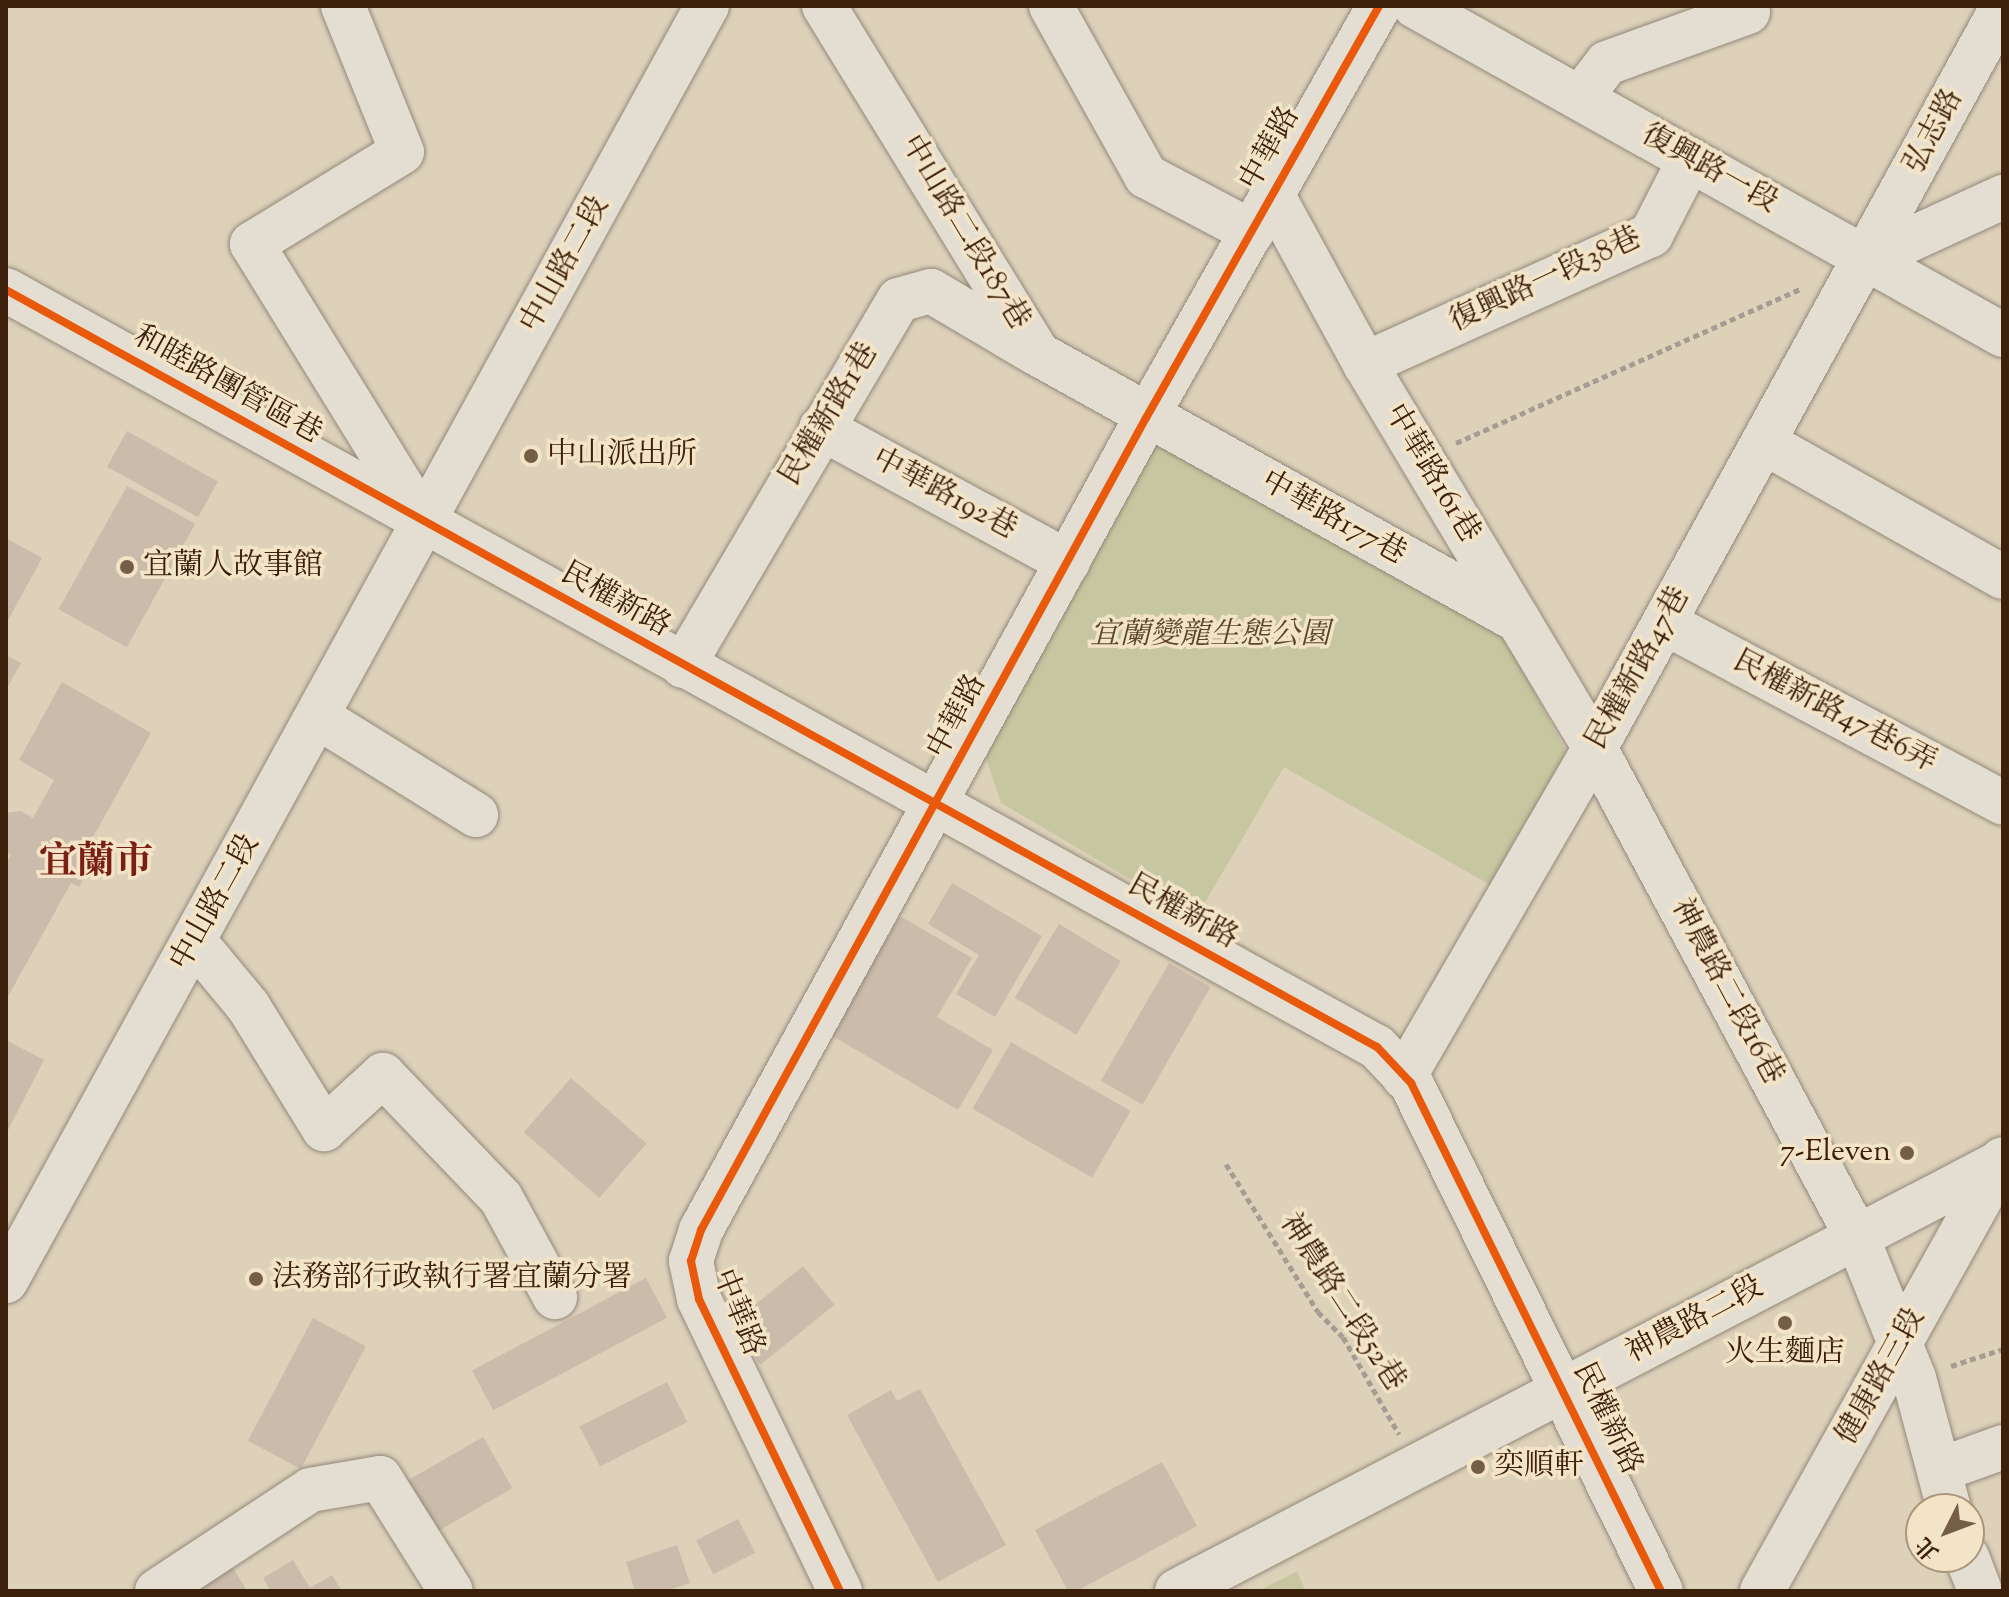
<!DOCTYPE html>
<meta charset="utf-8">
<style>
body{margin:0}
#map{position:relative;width:2009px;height:1597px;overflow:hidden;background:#ddd1ba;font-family:"Sorts Mill Goudy","Noto Serif TC",serif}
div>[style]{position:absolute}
.green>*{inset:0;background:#c6c7a1}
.building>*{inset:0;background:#cbbbab;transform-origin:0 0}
.path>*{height:5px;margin-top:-2.5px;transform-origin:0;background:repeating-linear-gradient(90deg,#a59d92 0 6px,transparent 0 10px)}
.roads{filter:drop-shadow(0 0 2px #93897a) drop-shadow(0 0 2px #93897a)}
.minor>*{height:44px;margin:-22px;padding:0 22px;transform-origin:22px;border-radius:22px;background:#e4ded2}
.cycleway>*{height:8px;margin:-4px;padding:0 4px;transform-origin:4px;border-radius:4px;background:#e8590c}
.dots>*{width:22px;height:22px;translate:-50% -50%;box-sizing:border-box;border:4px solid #f3e4c8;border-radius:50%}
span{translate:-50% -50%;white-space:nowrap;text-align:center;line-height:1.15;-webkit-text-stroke:7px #f3e4c8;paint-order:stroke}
.street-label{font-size:30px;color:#3d200b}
.poi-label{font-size:30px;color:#3d200b}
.left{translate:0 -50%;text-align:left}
.right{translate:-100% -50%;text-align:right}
.park-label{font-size:30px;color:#5b482b;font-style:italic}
.district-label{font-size:38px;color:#7a1f14;font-weight:700}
.frame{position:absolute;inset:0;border:8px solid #3d200b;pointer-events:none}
.north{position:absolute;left:1905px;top:1493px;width:80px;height:80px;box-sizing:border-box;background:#f3e4c8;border:2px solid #aa967c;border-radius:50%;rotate:228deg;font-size:22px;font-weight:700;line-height:32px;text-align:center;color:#3d200b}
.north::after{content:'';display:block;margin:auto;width:28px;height:36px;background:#755e48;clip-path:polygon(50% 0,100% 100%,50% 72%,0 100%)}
</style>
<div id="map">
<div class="green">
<i style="clip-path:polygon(1152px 430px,1495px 619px,1569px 757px,1492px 886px,1284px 767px,1196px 918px,1001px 803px,982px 746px)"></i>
<i style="clip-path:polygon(1297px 1572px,1306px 1591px,1258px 1591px,1296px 1572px)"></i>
</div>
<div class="building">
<i style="left:127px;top:431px;width:104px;height:41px;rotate:29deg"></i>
<i style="left:127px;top:486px;width:78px;height:141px;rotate:29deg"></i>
<i style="clip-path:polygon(6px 538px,42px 558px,6px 624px)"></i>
<i style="clip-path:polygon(6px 655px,21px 663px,6px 690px)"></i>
<i style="clip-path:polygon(62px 682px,151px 733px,88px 846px,99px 852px,79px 887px,71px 883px,6px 1000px,6px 864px,11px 855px,6px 852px,6px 813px,21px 811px,33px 818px,54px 780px,19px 760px)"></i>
<i style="clip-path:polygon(952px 883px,1042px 936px,995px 1017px,956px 994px,979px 955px,928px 924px)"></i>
<i style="clip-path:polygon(900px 916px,972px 958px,937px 1017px,993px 1050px,958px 1110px,831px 1035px)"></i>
<i style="left:1059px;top:924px;width:72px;height:86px;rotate:31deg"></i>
<i style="left:1169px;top:963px;width:48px;height:136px;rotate:30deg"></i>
<i style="clip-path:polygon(6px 1040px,44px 1060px,6px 1134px)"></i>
<i style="left:1011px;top:1042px;width:138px;height:77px;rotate:30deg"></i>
<i style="left:571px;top:1078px;width:100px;height:72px;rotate:41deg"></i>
<i style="left:803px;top:1266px;width:50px;height:95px;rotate:51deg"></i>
<i style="left:646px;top:1278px;width:45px;height:197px;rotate:62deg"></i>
<i style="left:313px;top:1318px;width:60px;height:139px;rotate:28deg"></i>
<i style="left:667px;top:1382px;width:45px;height:98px;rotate:63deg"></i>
<i style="clip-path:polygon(920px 1389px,1006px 1545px,938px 1582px,847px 1415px,891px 1390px,897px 1401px)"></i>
<i style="left:483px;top:1437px;width:59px;height:102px;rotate:60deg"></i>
<i style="clip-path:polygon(1162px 1462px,1197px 1526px,1077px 1591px,1068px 1591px,1035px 1530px)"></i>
<i style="left:738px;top:1519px;width:38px;height:47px;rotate:63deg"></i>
<i style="clip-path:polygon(677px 1545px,690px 1583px,665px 1591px,635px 1591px,626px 1562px)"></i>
<i style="clip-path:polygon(293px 1560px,310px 1588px,332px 1575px,342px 1591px,271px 1591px,263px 1578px)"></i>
<i style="clip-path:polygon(232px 1566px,247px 1591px,192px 1591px)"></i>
</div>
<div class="path">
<i style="left:1456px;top:443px;width:378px;rotate:-24.1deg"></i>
<i style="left:1226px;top:1164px;width:174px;rotate:58.1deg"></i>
<i style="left:1318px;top:1312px;width:35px;rotate:45deg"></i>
<i style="left:1343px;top:1337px;width:112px;rotate:60deg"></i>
<i style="left:1951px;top:1366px;width:55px;rotate:-18.1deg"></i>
</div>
<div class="roads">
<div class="minor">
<i style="left:343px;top:6px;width:157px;rotate:68deg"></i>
<i style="left:402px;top:152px;width:176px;rotate:148.5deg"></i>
<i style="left:252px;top:244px;width:327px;rotate:58.3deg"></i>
<i style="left:824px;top:6px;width:409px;rotate:58.4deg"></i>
<i style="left:1038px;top:354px;width:550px;rotate:29.03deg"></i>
<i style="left:1051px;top:6px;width:195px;rotate:60.8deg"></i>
<i style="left:1146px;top:176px;width:120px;rotate:27.8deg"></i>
<i style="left:1415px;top:6px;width:674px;rotate:29.23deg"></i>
<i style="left:1580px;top:98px;width:44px;rotate:-52.4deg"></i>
<i style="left:1607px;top:63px;width:150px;rotate:-19.9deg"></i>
<i style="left:1273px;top:196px;width:192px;rotate:61.3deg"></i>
<i style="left:1365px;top:364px;width:448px;rotate:59.1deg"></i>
<i style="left:1595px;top:748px;width:555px;rotate:61.82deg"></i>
<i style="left:1857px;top:1237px;width:152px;rotate:68deg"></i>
<i style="left:1914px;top:1378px;width:136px;rotate:75deg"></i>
<i style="left:1868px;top:259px;width:149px;rotate:-24.7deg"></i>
<i style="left:6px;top:290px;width:1566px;rotate:28.91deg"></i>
<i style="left:1377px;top:1047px;width:50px;rotate:46.6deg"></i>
<i style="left:1411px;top:1083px;width:566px;rotate:63.8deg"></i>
<i style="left:1365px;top:364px;width:314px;rotate:-24.3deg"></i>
<i style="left:1651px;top:235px;width:85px;rotate:-62.8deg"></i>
<i style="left:821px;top:428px;width:281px;rotate:28.5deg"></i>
<i style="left:1765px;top:443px;width:273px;rotate:29.4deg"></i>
<i style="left:1665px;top:623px;width:383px;rotate:28deg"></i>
<i style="left:683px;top:666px;width:425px;rotate:-59.5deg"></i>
<i style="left:899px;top:300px;width:33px;rotate:-16deg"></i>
<i style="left:931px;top:291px;width:120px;rotate:30.6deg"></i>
<i style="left:318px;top:717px;width:186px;rotate:31.8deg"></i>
<i style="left:194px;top:941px;width:85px;rotate:50.3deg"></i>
<i style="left:248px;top:1006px;width:145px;rotate:58.3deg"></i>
<i style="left:324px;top:1129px;width:80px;rotate:-42.5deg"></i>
<i style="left:383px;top:1075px;width:170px;rotate:46.2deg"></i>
<i style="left:501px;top:1198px;width:113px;rotate:61.4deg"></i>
<i style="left:1404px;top:1077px;width:380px;rotate:-59.9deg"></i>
<i style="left:1595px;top:748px;width:847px;rotate:-61.2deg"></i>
<i style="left:6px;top:1281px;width:1455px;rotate:-61.2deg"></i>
<i style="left:1942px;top:1469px;width:65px;rotate:-19.8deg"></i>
<i style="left:1967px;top:1557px;width:36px;rotate:69deg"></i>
<i style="left:157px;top:1591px;width:183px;rotate:-33.4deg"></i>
<i style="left:310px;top:1490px;width:71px;rotate:-9.7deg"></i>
<i style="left:380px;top:1478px;width:133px;rotate:57.9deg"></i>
<i style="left:840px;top:1591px;width:324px;rotate:-115.8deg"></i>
<i style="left:699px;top:1299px;width:39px;rotate:-102deg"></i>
<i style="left:691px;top:1261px;width:33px;rotate:-72deg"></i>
<i style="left:701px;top:1230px;width:926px;rotate:-61.28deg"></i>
<i style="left:1146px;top:418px;width:473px;rotate:-60.5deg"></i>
<i style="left:1177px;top:1591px;width:931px;rotate:-27.5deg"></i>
<i style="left:1762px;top:1591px;width:494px;rotate:-60.9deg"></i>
</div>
</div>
<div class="cycleway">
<i style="left:6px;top:290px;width:1566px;rotate:28.91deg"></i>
<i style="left:1377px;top:1047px;width:50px;rotate:46.6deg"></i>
<i style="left:1411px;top:1083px;width:566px;rotate:63.8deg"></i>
<i style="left:840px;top:1591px;width:324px;rotate:-115.8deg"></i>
<i style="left:699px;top:1299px;width:39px;rotate:-102deg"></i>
<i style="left:691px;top:1261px;width:33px;rotate:-72deg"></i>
<i style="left:701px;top:1230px;width:926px;rotate:-61.28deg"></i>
<i style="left:1146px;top:418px;width:473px;rotate:-60.5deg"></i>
</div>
<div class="dots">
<i style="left:531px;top:456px;background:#755e48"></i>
<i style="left:127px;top:567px;background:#755e48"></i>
<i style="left:1907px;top:1153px;background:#755e48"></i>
<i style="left:256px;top:1279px;background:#755e48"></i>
<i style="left:1785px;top:1323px;background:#755e48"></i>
<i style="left:1478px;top:1467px;background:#755e48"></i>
</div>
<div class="street-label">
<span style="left:1935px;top:132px;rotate:-62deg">弘志路</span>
<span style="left:1271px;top:149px;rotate:-61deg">中華路</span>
<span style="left:1709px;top:170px;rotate:29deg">復興路一段</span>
<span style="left:964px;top:233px;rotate:59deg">中山路二段187巷</span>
<span style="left:566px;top:265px;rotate:-61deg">中山路二段</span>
<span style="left:1546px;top:281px;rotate:-25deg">復興路一段38巷</span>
<span style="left:227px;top:386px;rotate:29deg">和睦路團管區巷</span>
<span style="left:830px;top:415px;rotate:-59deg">民權新路1巷</span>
<span style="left:1431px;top:474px;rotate:59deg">中華路161巷</span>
<span style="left:944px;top:495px;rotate:28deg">中華路192巷</span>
<span style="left:1333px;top:519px;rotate:29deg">中華路177巷</span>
<span style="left:615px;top:601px;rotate:29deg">民權新路</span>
<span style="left:1639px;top:669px;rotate:-61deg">民權新路47巷</span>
<span style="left:1834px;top:713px;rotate:28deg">民權新路47巷6弄</span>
<span style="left:958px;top:717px;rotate:-62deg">中華路</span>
<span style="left:216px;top:903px;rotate:-61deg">中山路二段</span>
<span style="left:1182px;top:913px;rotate:29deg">民權新路</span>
<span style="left:1726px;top:992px;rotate:62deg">神農路二段16巷</span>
<span style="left:1341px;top:1303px;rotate:57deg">神農路二段52巷</span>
<span style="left:737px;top:1313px;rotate:68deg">中華路</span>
<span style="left:1695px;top:1321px;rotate:-28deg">神農路二段</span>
<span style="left:1882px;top:1377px;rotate:-61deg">健康路三段</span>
<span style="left:1606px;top:1419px;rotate:64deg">民權新路</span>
</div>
<div class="poi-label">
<span class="left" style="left:547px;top:456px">中山派出所</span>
<span class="left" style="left:143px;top:567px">宜蘭人故事館</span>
<span class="right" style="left:1891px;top:1153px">7-Eleven</span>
<span class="left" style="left:272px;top:1279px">法務部行政執行署宜蘭分署</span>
<span style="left:1785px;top:1354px">火生麵店</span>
<span class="left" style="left:1494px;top:1467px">奕順軒</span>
</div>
<div class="park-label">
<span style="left:1210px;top:636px">宜蘭變龍生態公園</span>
</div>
<div class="district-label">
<span style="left:96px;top:865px">宜蘭市</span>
</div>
<div class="frame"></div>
<div class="north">北</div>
</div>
